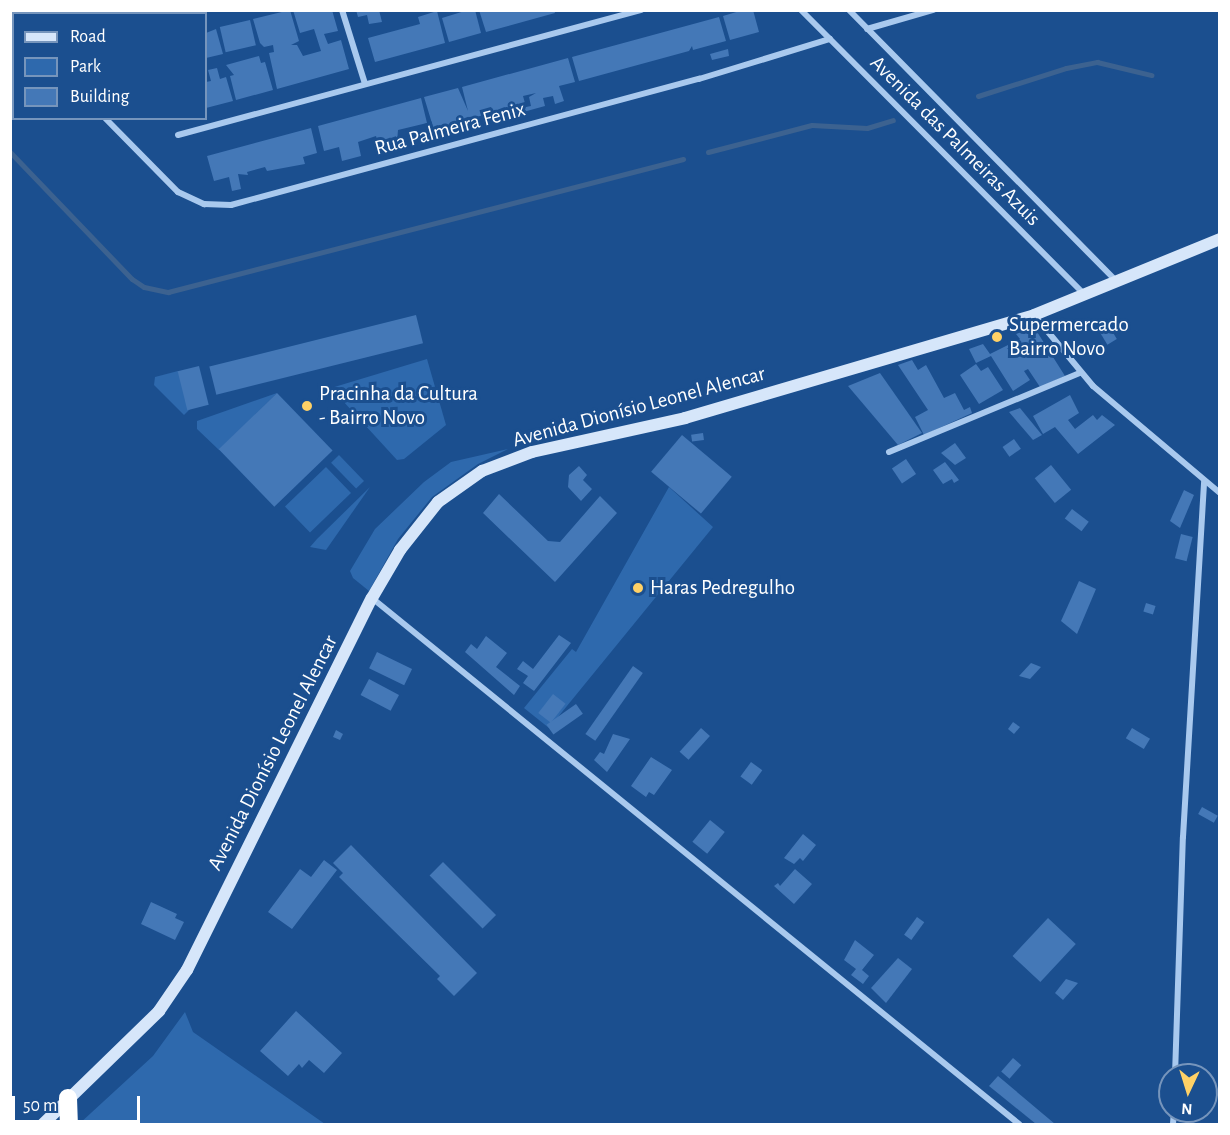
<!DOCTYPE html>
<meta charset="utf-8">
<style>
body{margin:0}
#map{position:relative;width:1230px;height:1135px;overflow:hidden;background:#1b4f8f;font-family:"Alegreya Sans",sans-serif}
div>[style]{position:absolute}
.green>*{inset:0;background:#2e69ad;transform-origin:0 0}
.stream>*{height:5px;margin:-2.5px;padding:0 2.5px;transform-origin:2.5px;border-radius:2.5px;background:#3c6290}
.building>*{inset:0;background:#4478b7;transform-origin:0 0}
.street>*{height:6px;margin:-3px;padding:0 3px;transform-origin:3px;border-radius:3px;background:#a9c9ee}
.secondary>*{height:12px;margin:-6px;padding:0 6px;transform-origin:6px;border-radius:6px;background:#d6e6fa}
.highway>*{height:18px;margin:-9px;padding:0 9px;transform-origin:9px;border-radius:9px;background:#fff}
.dots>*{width:16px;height:16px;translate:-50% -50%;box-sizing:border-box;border:3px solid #1b4f8f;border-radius:50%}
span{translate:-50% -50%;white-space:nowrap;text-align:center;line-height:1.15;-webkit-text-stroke:6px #1b4f8f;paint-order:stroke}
.street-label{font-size:21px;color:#fff}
.poi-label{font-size:21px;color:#fff}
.left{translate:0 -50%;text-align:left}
.frame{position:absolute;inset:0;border:12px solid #fff;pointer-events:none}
.legend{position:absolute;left:12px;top:12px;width:195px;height:108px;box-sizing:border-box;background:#1b4f8f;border:2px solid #7695bc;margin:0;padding:8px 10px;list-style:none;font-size:18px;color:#fff}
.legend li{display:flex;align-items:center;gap:12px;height:30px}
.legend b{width:30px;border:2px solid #7695bc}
.north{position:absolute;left:1158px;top:1063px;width:60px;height:60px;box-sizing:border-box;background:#1b4f8f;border:2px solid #7695bc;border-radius:50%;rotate:184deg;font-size:16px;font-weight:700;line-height:24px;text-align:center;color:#fff}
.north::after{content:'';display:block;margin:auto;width:21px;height:27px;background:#ffd166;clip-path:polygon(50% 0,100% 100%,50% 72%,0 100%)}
.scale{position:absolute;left:12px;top:1096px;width:128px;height:27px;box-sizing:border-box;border:3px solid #fff;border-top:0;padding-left:8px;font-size:18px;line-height:21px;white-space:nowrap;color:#fff;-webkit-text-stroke:4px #1b4f8f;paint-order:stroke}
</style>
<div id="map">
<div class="green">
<i style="clip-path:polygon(427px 359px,446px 425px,404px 459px,397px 460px,331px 388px)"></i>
<i style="clip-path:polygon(178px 371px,190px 409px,184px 415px,154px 385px,155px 377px)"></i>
<i style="clip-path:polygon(277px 393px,219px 450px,197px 429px,197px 421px)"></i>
<i style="clip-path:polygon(508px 449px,478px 464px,432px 497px,398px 539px,369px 591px,353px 578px,350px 571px,375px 529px,424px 482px,451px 462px)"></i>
<i style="left:339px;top:455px;width:36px;height:11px;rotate:46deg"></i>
<i style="left:326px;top:467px;width:36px;height:57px;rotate:46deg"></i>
<i style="clip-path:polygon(370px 487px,326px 550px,310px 547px,317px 539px)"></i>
<i style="clip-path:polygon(669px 487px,713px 527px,549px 728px,524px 708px,572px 649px,576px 652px)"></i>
<i style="clip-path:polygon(185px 1012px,193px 1032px,325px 1124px,79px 1124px,153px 1056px)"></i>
</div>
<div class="stream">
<i style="left:978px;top:96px;width:92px;rotate:-17.7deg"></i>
<i style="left:1066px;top:68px;width:32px;rotate:-11deg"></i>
<i style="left:1097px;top:62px;width:56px;rotate:13.5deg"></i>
<i style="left:10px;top:152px;width:176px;rotate:46.2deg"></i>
<i style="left:132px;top:279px;width:14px;rotate:34deg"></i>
<i style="left:144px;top:287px;width:25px;rotate:12deg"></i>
<i style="left:168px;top:292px;width:532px;rotate:-14.48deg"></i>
<i style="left:708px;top:152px;width:107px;rotate:-14.6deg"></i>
<i style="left:812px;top:125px;width:55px;rotate:3.1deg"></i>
<i style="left:867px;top:128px;width:27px;rotate:-17deg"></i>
</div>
<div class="building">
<i style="clip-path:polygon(60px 10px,98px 10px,99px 13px,61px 14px)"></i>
<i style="clip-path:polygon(290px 10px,299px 41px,291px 45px,297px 45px,303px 56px,321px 51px,314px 29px,300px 33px,293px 10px,332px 10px,338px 31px,324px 34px,328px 44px,341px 40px,349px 69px,277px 89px,269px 53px,274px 52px,273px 45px,264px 47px,260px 43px,253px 19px)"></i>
<i style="clip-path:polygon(356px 10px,379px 10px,382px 22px,369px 24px,367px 15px,358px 17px)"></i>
<i style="clip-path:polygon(468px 10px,475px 10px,481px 33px,449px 42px,442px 18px)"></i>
<i style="clip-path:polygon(479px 10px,554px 10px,555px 13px,486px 32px)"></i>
<i style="clip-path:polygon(743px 10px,753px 10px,759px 32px,730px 40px,723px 16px)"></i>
<i style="clip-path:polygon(437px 11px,445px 43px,375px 62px,368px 38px,420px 24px,418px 17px)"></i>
<i style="clip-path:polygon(719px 17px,726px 41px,693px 50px,692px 46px,689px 51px,579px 81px,572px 57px)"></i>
<i style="left:250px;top:20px;width:26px;height:31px;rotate:77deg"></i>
<i style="clip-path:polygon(216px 29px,223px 54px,206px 58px,206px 33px)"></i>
<i style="clip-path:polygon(728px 49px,729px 56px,712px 60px,710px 54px)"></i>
<i style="clip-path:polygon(259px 56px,261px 63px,265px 62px,273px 90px,236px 100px,230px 76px,234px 75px,226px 65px)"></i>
<i style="clip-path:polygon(evenodd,568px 58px,575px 82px,559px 86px,564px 101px,555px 104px,553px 96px,543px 98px,545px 106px,516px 114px,514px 108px,506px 108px,470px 119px,472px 126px,447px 133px,445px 127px,434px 130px,424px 97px,458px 88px,468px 111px,462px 87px,568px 58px,536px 93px,529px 97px,531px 106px,526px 107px,523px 96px,536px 93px)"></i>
<i style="clip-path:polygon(217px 68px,220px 79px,226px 77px,233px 101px,206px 108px,206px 82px,211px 81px,208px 70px)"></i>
<i style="clip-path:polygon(421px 98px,427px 123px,398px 130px,397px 142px,379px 147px,376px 136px,358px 142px,361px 156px,342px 161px,339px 147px,324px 151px,318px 126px)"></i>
<i style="clip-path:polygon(311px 128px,317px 153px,303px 157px,305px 164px,267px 171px,265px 167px,247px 172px,248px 175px,238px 174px,241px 189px,232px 191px,229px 177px,214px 181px,207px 156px)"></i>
<i style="left:416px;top:315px;width:29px;height:213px;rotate:76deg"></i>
<i style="left:1106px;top:321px;width:21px;height:11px;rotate:59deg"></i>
<i style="clip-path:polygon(1034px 327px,1065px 376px,1040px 387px,1028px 369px,1024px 371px,1030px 380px,1013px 391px,991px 356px,976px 363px,969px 349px,983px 344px,990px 354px,1020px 339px,1016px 334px)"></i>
<i style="clip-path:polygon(912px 360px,918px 370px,926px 365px,944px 398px,955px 393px,964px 410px,970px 407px,972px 413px,924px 435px,915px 417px,928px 410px,898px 365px)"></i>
<i style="clip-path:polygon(976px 364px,981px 371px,988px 367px,1003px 390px,979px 404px,960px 375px)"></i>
<i style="left:199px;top:366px;width:40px;height:22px;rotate:76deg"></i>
<i style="clip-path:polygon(880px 373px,922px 433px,898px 445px,848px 386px)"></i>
<i style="left:277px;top:393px;width:80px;height:81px;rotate:46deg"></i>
<i style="clip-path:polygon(1070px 395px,1079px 413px,1068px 420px,1075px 429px,1093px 415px,1097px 420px,1102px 415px,1115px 425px,1078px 454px,1055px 427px,1043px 434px,1033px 416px)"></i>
<i style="clip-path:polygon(1020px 408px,1042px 435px,1033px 440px,1009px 412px)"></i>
<i style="left:703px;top:433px;width:7px;height:12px;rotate:82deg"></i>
<i style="left:682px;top:435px;width:65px;height:48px;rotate:40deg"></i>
<i style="left:1014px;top:439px;width:12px;height:14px;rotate:55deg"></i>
<i style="clip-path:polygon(955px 443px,966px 458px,955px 465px,941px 453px)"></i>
<i style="left:906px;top:459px;width:18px;height:17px;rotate:56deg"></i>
<i style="clip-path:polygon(945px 462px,959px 480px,954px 483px,952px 479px,943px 484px,933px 470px)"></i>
<i style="left:1051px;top:465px;width:32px;height:21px;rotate:51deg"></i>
<i style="clip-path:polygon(579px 466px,587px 475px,583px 480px,592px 489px,581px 501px,568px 487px,569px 475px)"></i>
<i style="clip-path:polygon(1184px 490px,1194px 495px,1180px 528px,1170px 521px)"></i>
<i style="clip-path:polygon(499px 494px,548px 541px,560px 542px,600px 496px,617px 513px,555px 582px,483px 513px)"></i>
<i style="left:1072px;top:509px;width:21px;height:12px;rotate:37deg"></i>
<i style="left:1181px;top:534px;width:12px;height:25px;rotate:14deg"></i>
<i style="clip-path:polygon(1079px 581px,1096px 589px,1077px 634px,1061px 621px)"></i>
<i style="left:1146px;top:603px;width:10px;height:9px;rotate:17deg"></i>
<i style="clip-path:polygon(559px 635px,571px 643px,534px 691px,523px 683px,528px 676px,517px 669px,523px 661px,533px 669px)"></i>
<i style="clip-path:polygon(486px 636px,507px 653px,496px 667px,520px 686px,514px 695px,465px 652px,471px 644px,477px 649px)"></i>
<i style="left:377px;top:652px;width:39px;height:18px;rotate:26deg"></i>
<i style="clip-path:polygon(1031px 663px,1041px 667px,1030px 679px,1019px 676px)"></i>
<i style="left:633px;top:666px;width:12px;height:83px;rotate:35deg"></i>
<i style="left:369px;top:679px;width:34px;height:18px;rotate:28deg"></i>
<i style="left:553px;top:694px;width:16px;height:24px;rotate:38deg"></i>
<i style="left:576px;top:704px;width:12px;height:36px;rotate:55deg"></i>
<i style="clip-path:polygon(1013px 722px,1020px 727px,1014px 734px,1008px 729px)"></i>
<i style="left:701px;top:728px;width:12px;height:32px;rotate:42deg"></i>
<i style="left:1132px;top:728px;width:21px;height:12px;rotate:31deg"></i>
<i style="clip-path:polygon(336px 730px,343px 734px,340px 740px,333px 737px)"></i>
<i style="clip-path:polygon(613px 734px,630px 739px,607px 772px,594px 760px,600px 752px,604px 754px)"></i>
<i style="clip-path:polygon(651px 757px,672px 770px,654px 795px,649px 792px,646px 797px,631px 786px)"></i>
<i style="left:751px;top:762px;width:14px;height:18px;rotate:36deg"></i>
<i style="left:1202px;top:807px;width:18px;height:8px;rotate:29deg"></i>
<i style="left:710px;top:820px;width:19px;height:28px;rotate:39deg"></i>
<i style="clip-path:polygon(803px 834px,816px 845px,803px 861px,800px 858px,794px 864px,784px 858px)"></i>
<i style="clip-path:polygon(351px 845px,477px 973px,454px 996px,437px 979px,440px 976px,339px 877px,343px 873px,333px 863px)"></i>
<i style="clip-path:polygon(324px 860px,337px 870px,292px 929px,268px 912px,300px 869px,311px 877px)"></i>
<i style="left:443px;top:862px;width:75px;height:19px;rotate:45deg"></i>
<i style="clip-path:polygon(795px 869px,812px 884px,794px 904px,774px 886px,778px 883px,780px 886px)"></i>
<i style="clip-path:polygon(151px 902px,177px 914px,175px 918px,184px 922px,175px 940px,141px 924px)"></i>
<i style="left:917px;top:917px;width:9px;height:22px;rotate:36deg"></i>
<i style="left:1048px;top:918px;width:38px;height:52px;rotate:43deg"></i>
<i style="clip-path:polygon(855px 940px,874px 955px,862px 970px,869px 976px,863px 984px,851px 975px,856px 969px,844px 960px)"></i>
<i style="clip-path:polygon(898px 958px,912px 969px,886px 1003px,871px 988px)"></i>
<i style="clip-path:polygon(1066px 979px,1078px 983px,1063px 1000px,1055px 993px)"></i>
<i style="clip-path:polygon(296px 1011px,342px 1053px,324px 1073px,309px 1060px,302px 1068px,299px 1064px,288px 1076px,260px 1051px)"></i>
<i style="left:1013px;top:1058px;width:11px;height:18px;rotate:41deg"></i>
<i style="clip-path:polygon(998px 1076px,1055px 1124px,1036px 1124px,989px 1086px)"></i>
</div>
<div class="street">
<i style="left:342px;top:10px;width:77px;rotate:72.7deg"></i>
<i style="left:801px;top:10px;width:402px;rotate:45.1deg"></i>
<i style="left:849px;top:10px;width:382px;rotate:45.4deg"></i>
<i style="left:176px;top:14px;width:11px;rotate:-22deg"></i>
<i style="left:10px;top:24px;width:5px;rotate:37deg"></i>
<i style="left:867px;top:29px;width:69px;rotate:-16.1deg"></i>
<i style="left:105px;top:118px;width:104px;rotate:45.4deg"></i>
<i style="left:178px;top:192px;width:29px;rotate:25deg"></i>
<i style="left:204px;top:204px;width:27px;rotate:2deg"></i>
<i style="left:231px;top:205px;width:485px;rotate:-15.1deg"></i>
<i style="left:699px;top:79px;width:137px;rotate:-17deg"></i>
<i style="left:178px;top:135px;width:480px;rotate:-15.1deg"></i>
<i style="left:1034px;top:315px;width:92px;rotate:50.3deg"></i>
<i style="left:1093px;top:386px;width:166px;rotate:40.1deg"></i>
<i style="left:889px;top:452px;width:207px;rotate:-22.5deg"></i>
<i style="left:372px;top:598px;width:834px;rotate:39.11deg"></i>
<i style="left:1175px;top:1075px;width:238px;rotate:-88.1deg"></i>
<i style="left:1183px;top:837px;width:356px;rotate:-86.6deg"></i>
<i style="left:1173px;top:1124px;width:13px;rotate:-86deg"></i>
</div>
<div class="secondary">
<i style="left:43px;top:1124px;width:162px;rotate:-44.2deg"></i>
<i style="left:159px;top:1011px;width:50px;rotate:-55.7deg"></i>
<i style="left:187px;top:970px;width:415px;rotate:-63.6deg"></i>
<i style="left:372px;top:598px;width:56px;rotate:-59.7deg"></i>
<i style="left:400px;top:550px;width:61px;rotate:-51.6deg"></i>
<i style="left:438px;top:502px;width:54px;rotate:-35.2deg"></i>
<i style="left:482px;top:471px;width:53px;rotate:-20.8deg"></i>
<i style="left:532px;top:452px;width:157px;rotate:-12.5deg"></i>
<i style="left:685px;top:418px;width:364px;rotate:-16.4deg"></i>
<i style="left:1034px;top:315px;width:201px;rotate:-22.2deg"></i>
</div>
<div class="highway">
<i style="left:68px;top:1098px;width:26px;rotate:88deg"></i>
</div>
<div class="dots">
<i style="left:997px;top:337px;background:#ffd166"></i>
<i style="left:307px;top:406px;background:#ffd166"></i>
<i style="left:638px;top:588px;background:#ffd166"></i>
</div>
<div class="street-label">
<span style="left:450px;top:129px;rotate:-15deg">Rua Palmeira Fenix</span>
<span style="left:955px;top:141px;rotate:45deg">Avenida das Palmeiras Azuis</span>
<span style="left:639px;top:407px;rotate:-15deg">Avenida Dionísio Leonel Alencar</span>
<span style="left:273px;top:753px;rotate:-63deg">Avenida Dionísio Leonel Alencar</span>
</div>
<div class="poi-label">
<span class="left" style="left:1009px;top:337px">Supermercado<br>Bairro Novo</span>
<span class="left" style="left:319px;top:406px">Pracinha da Cultura<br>- Bairro Novo</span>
<span class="left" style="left:650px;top:588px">Haras Pedregulho</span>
</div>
<div class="frame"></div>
<ul class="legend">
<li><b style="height:8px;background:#d6e6fa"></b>Road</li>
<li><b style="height:16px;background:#2e69ad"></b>Park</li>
<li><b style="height:16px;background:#4478b7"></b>Building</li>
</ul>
<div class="north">N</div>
<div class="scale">50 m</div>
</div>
